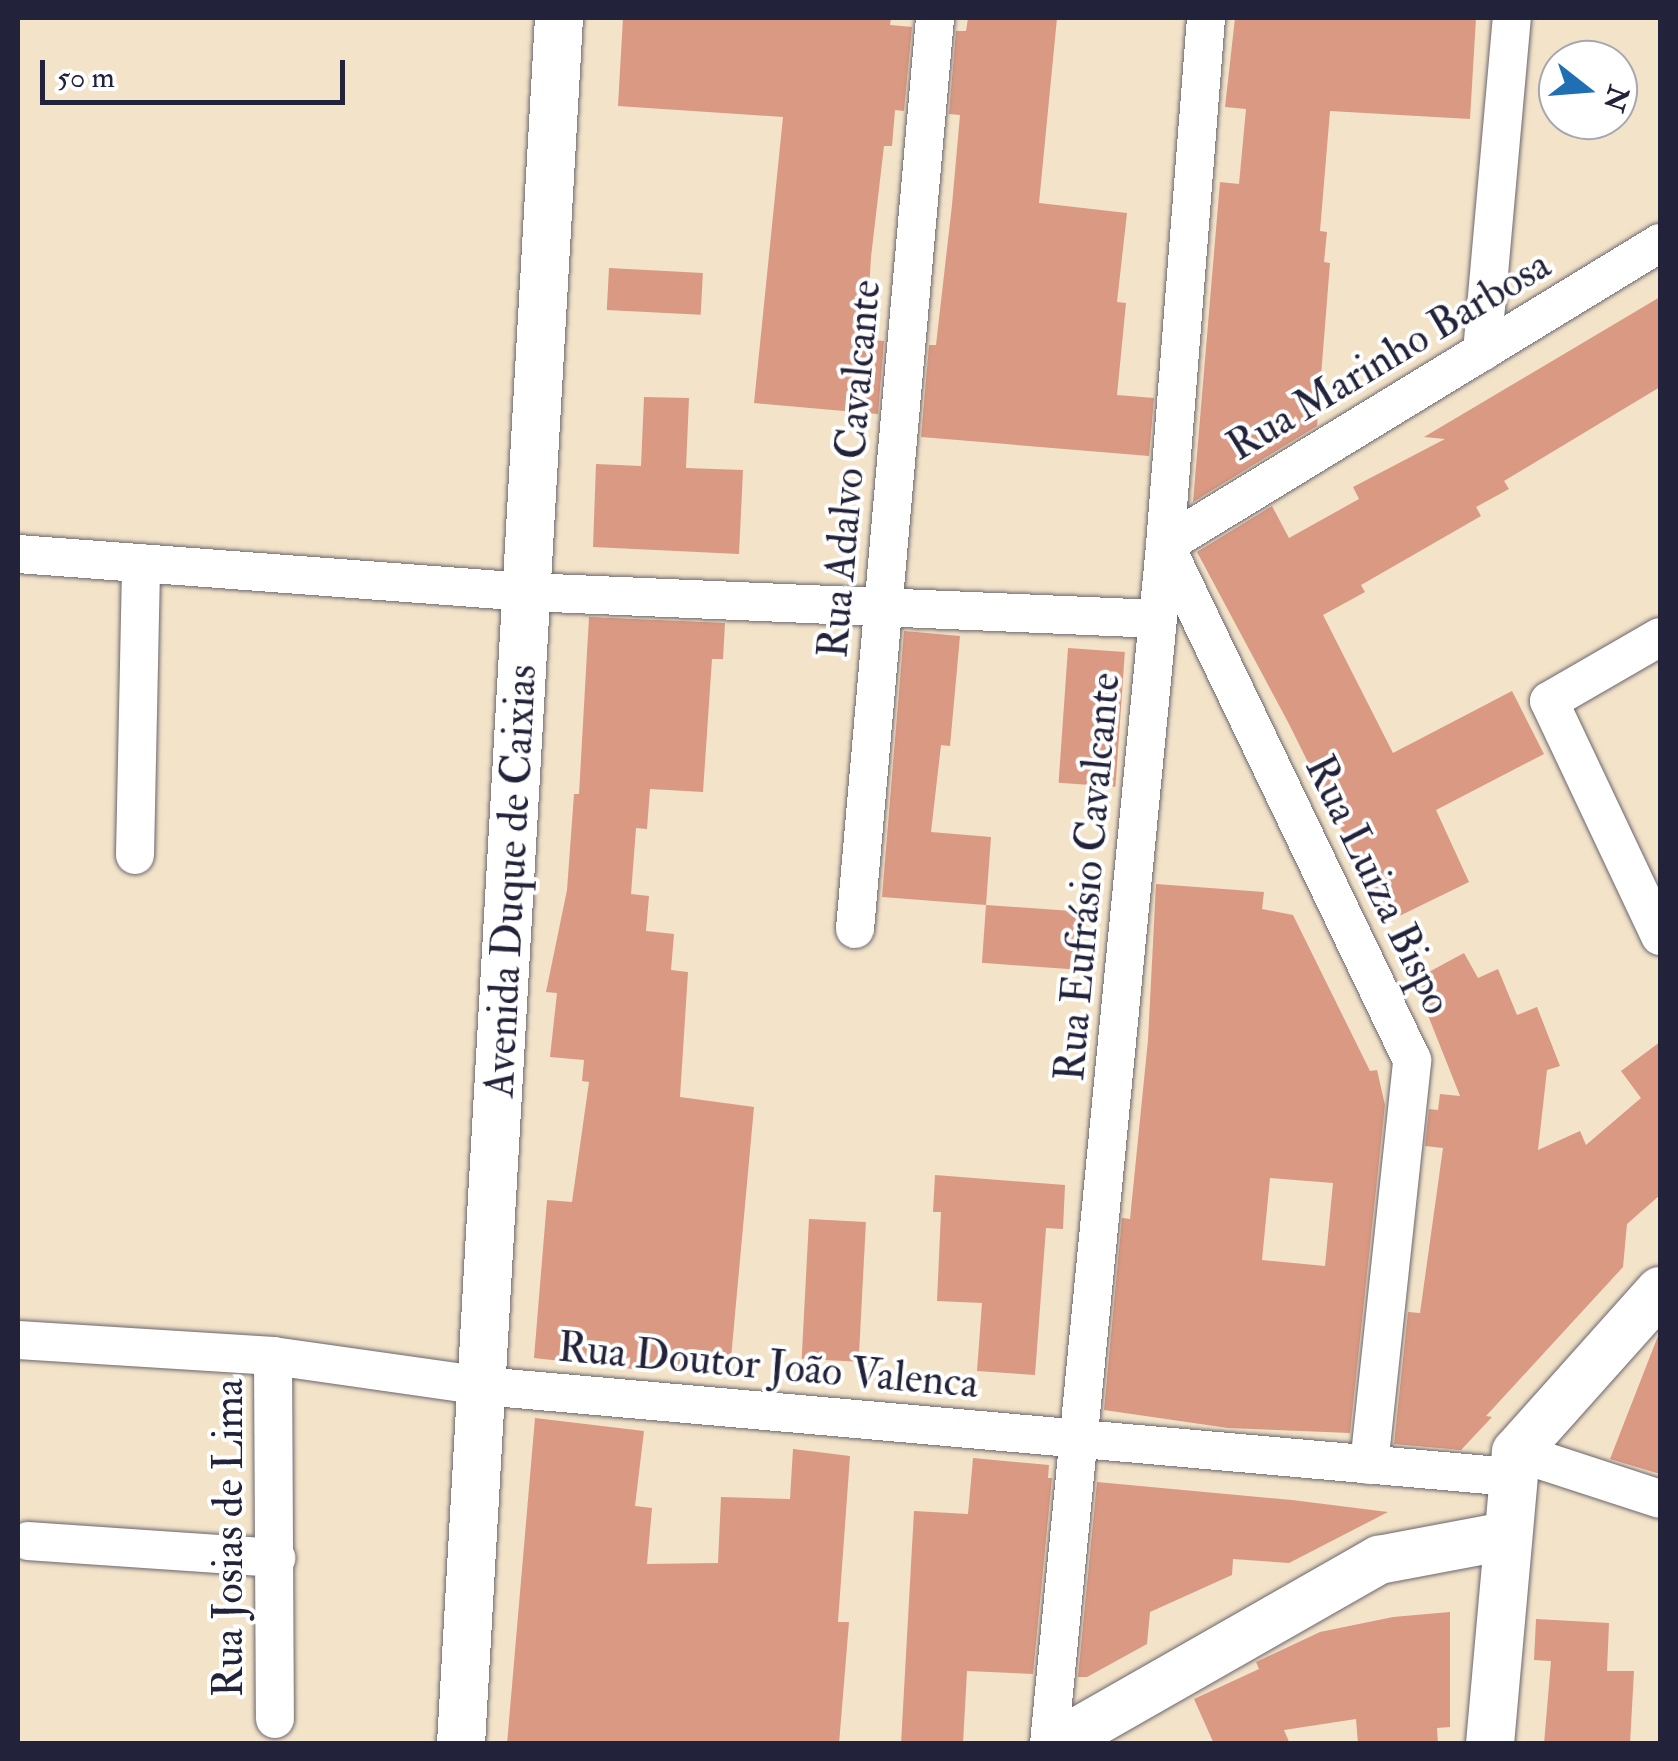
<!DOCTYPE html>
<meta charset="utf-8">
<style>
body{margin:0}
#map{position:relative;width:1678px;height:1761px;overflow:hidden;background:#f3e3c9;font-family:"IM FELL Double Pica",serif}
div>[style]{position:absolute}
.building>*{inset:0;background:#da9983;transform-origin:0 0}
.roads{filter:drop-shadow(0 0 2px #6b666d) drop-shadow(0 0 2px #6b666d)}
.minor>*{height:38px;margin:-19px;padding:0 19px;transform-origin:19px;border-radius:19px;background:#fff}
.tertiary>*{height:48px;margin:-24px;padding:0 24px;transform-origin:24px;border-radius:24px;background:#fff}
span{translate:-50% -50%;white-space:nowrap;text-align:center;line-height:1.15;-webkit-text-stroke:8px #fff;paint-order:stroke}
.street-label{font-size:42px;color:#22223b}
.frame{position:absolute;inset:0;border:20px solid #22223b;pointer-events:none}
.north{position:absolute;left:1538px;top:40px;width:100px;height:100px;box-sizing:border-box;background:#fff;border:2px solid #a7a7b1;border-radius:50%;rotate:107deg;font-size:28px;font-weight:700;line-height:40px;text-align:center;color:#22223b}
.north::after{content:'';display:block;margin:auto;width:35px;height:45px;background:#1f6fb2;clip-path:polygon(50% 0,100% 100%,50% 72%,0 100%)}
.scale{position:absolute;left:40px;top:60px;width:305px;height:45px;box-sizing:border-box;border:5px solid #22223b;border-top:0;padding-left:12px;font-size:30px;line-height:35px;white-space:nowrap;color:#22223b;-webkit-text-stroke:8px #fff;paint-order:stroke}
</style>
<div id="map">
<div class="building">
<i style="clip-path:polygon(623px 18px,891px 18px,890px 25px,912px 27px,904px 111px,895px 110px,892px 146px,884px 146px,871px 257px,866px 339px,884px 341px,878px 414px,754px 403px,783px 117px,618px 106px)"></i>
<i style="clip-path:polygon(968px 18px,1057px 18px,1039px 203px,1127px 213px,1117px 302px,1126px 303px,1117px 395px,1154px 398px,1149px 456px,921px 437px,929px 345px,936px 345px,952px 205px,960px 115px,949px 114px,956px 31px,966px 31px)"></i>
<i style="clip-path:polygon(1235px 18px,1476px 18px,1470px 119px,1330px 111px,1320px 231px,1327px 232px,1324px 262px,1330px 263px,1317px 426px,1193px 502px,1220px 182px,1239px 184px,1246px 109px,1225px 107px)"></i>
<i style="left:609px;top:268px;width:94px;height:42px;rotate:3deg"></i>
<i style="clip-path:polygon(1660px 297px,1660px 387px,1504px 481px,1509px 489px,1476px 507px,1481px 516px,1361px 585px,1365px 592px,1323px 615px,1393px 753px,1512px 691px,1544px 754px,1436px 810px,1469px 882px,1387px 922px,1289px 724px,1197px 552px,1272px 506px,1289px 538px,1359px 499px,1353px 487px,1445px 439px,1424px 437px)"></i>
<i style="clip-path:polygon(644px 397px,689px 398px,686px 468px,743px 470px,739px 554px,593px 547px,596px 464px,641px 466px)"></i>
<i style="clip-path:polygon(589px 617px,725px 623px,723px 659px,712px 659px,703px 792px,650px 789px,647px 829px,636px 828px,631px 894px,649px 896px,646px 931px,674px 934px,671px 970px,688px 972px,680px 1097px,754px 1107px,730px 1369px,652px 1365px,651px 1371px,534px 1358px,547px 1200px,572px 1202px,589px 1082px,582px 1081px,584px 1060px,550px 1057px,557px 993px,546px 992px,567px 890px,574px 794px,579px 794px)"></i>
<i style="clip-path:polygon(904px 631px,960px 636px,950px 746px,941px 745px,931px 832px,991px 837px,986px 905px,882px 897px)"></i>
<i style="left:1068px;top:648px;width:57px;height:135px;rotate:4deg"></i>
<i style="clip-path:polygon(evenodd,1156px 884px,1264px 892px,1262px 909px,1293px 915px,1370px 1071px,1377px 1070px,1385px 1105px,1350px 1433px,1228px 1428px,1104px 1410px,1122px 1218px,1130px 1219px,1148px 1040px,1156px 884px,1270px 1178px,1333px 1183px,1325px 1266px,1262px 1260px,1270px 1178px)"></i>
<i style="left:986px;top:905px;width:97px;height:58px;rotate:4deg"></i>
<i style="clip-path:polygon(1464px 953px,1478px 978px,1498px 969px,1517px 1015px,1537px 1007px,1560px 1066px,1547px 1070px,1538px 1150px,1580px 1131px,1586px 1145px,1641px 1098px,1621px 1071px,1660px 1042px,1660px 1195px,1627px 1224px,1623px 1267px,1486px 1416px,1492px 1417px,1461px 1450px,1394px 1444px,1408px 1312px,1420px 1313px,1443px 1148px,1425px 1146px,1429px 1109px,1438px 1110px,1440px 1094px,1460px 1096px,1414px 980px)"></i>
<i style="clip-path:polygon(935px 1175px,1065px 1185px,1063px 1229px,1046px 1228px,1035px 1375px,977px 1371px,982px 1303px,937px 1301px,941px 1212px,933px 1212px)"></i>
<i style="left:809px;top:1219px;width:57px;height:140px;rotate:3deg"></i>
<i style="clip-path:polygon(1658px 1336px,1660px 1337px,1660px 1474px,1610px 1459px)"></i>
<i style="clip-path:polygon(535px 1418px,644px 1431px,635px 1506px,652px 1508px,647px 1564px,718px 1563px,721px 1497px,790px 1499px,793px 1449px,850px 1456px,838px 1622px,849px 1622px,839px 1744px,507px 1744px)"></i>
<i style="clip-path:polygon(973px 1458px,1049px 1465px,1048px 1478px,1052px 1478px,1033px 1674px,967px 1671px,963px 1744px,901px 1744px,914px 1511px,968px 1514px)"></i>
<i style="clip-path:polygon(1097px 1482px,1292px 1500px,1388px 1512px,1289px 1563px,1233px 1559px,1232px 1575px,1150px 1612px,1147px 1644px,1087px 1677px,1078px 1677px)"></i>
<i style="clip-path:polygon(1450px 1612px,1450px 1727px,1437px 1728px,1438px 1744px,1358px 1744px,1356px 1719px,1284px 1730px,1290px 1744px,1214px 1744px,1194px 1699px,1259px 1669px,1256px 1662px,1320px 1632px,1393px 1617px)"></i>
<i style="clip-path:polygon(1536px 1619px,1609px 1623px,1607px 1671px,1634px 1671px,1630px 1744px,1544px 1744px,1551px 1661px,1534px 1660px)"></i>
</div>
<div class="roads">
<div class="minor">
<i style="left:1482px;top:352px;width:335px;rotate:-84.9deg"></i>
<i style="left:18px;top:554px;width:510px;rotate:4.27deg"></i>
<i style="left:527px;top:592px;width:631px;rotate:2.45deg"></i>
<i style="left:1660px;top:637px;width:128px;rotate:150deg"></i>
<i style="left:1549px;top:701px;width:260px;rotate:64.7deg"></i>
<i style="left:135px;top:855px;width:292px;rotate:-88.8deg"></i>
<i style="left:855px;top:929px;width:915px;rotate:-84.98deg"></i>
<i style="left:18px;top:1340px;width:256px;rotate:3.6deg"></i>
<i style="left:273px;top:1356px;width:212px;rotate:8.1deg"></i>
<i style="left:483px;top:1386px;width:1031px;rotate:5.06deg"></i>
<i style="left:273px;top:1356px;width:363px;rotate:89.7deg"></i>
<i style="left:1516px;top:1452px;width:151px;rotate:18.1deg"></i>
<i style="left:1369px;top:1465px;width:407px;rotate:-83.9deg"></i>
<i style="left:1412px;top:1060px;width:571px;rotate:-115.62deg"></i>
<i style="left:1165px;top:545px;width:580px;rotate:-31.39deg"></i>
<i style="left:28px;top:1541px;width:249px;rotate:3.9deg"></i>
<i style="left:1049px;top:1744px;width:1205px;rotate:-84.47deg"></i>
<i style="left:1165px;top:545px;width:529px;rotate:-85.55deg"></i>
</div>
<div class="tertiary">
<i style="left:461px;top:1744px;width:1729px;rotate:-86.75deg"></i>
<i style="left:1056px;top:1744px;width:372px;rotate:-29.7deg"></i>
<i style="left:1379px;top:1560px;width:129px;rotate:-10.7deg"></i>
<i style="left:1490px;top:1744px;width:293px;rotate:-84.9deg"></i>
<i style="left:1516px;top:1452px;width:216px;rotate:-48.2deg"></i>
</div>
</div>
<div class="street-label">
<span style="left:1389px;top:356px;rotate:-31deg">Rua Marinho Barbosa</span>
<span style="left:850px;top:469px;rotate:-85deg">Rua Adalvo Cavalcante</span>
<span style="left:1088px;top:877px;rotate:-85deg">Rua Eufrásio Cavalcante</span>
<span style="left:511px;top:881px;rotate:-87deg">Avenida Duque de Caixias</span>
<span style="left:1378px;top:885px;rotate:64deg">Rua Luiza Bispo</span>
<span style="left:768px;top:1366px;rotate:5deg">Rua Doutor João Valenca</span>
<span style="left:229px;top:1538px;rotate:-90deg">Rua Josias de Lima</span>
</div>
<div class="frame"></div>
<div class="north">N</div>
<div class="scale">50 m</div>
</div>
